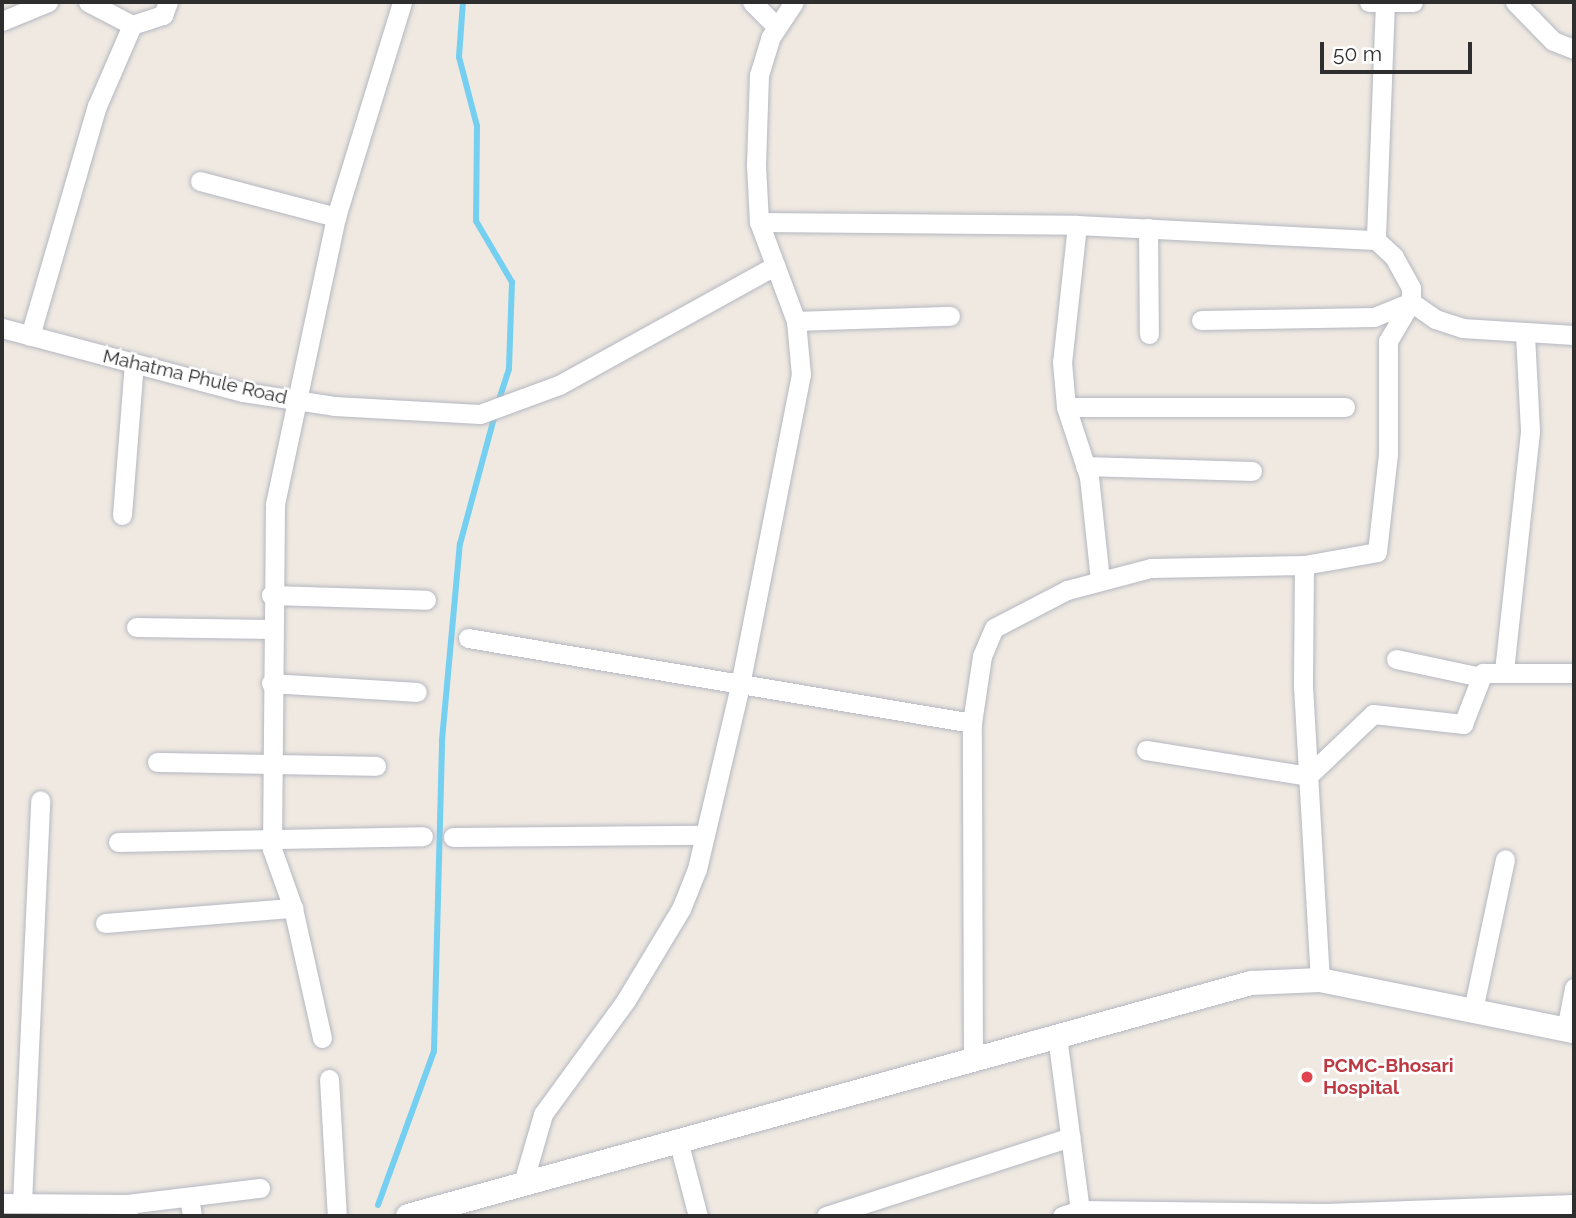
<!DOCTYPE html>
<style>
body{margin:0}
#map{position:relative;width:1576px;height:1218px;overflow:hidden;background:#efe9e1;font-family:Raleway,sans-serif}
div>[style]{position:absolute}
.stream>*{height:6px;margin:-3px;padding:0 3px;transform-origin:3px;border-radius:3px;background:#75cff0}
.roads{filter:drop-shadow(0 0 2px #b4b7c1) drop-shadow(0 0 2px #b4b7c1)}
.minor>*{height:19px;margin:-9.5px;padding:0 9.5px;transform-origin:9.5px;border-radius:9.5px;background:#fff}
.tertiary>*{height:24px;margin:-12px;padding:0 12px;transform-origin:12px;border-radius:12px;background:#fff}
.dots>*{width:19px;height:19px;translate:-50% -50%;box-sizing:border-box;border:4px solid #fff;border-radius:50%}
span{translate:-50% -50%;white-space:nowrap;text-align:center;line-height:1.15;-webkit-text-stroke:5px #fff;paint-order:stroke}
.street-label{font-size:19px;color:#2e2e2e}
.health-label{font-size:19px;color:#be3a42;font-weight:700}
.left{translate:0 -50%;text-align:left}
.frame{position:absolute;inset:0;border:4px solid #2e2e2e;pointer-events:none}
.scale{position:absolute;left:1320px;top:42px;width:152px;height:32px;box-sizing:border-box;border:4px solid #2e2e2e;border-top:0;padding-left:9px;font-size:21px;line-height:24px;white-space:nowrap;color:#2e2e2e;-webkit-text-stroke:5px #fff;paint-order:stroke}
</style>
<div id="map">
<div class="stream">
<i style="left:463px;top:2px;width:55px;rotate:94.2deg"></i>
<i style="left:459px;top:57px;width:71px;rotate:75.4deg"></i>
<i style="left:477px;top:126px;width:95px;rotate:90.6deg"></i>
<i style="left:476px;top:221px;width:71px;rotate:59.5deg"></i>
<i style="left:512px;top:282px;width:87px;rotate:92deg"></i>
<i style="left:509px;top:369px;width:36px;rotate:108deg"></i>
<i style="left:378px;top:1205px;width:164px;rotate:-70deg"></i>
<i style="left:434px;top:1051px;width:311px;rotate:-88.5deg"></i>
<i style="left:442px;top:740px;width:197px;rotate:-84.8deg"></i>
<i style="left:460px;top:544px;width:135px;rotate:-74.9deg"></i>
</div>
<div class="roads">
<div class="minor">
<i style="left:88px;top:2px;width:50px;rotate:27.6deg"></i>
<i style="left:752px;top:2px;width:35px;rotate:45deg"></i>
<i style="left:1369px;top:2px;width:44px"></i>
<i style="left:1385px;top:2px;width:238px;rotate:92.2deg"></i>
<i style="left:1376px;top:240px;width:25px;rotate:43deg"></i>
<i style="left:1394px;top:257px;width:35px;rotate:61deg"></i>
<i style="left:1411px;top:288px;width:14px;rotate:90deg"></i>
<i style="left:1411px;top:302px;width:29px;rotate:35deg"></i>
<i style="left:1435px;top:319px;width:28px;rotate:18deg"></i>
<i style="left:1462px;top:328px;width:112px;rotate:3.6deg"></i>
<i style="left:1515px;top:2px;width:54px;rotate:45.7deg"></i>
<i style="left:1553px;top:41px;width:22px;rotate:21deg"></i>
<i style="left:2px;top:21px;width:50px;rotate:-22.4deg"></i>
<i style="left:200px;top:181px;width:141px;rotate:14.8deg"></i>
<i style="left:759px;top:222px;width:318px;rotate:0.5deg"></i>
<i style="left:1077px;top:225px;width:299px;rotate:2.9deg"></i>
<i style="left:1077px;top:225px;width:138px;rotate:96.2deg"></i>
<i style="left:1062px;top:362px;width:45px;rotate:84.9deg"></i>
<i style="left:1066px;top:407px;width:74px;rotate:71.8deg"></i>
<i style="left:1089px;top:477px;width:104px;rotate:83.9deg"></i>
<i style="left:1148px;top:228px;width:106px;rotate:89.5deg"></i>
<i style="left:1201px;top:320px;width:173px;rotate:-1deg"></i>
<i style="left:1374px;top:317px;width:40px;rotate:-22deg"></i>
<i style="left:796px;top:321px;width:154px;rotate:-1.9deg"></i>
<i style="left:2px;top:328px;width:249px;rotate:14.9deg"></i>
<i style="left:243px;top:392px;width:92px;rotate:8.7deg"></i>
<i style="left:334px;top:406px;width:146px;rotate:3.1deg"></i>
<i style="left:480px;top:414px;width:84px;rotate:-20.2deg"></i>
<i style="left:559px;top:385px;width:247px;rotate:-28.9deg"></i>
<i style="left:30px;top:336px;width:240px;rotate:-73.8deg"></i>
<i style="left:97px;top:106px;width:88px;rotate:-66.6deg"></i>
<i style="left:132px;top:25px;width:33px;rotate:-18deg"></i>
<i style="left:163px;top:15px;width:14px;rotate:-69deg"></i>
<i style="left:1066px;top:407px;width:279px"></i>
<i style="left:1085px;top:466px;width:167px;rotate:1.7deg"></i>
<i style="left:122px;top:515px;width:152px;rotate:-85.5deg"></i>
<i style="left:1304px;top:565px;width:121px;rotate:90.5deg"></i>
<i style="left:1303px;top:686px;width:294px;rotate:86.7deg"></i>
<i style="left:271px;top:595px;width:155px;rotate:1.8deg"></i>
<i style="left:136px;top:627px;width:135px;rotate:0.8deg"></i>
<i style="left:468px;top:638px;width:511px;rotate:9.57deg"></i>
<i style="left:1396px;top:659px;width:87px;rotate:12deg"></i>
<i style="left:1504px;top:671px;width:242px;rotate:-83.8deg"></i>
<i style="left:1530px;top:430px;width:97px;rotate:-93deg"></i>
<i style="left:271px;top:683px;width:146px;rotate:3.5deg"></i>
<i style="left:1146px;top:750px;width:164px;rotate:9.1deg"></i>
<i style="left:1308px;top:776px;width:90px;rotate:-43.6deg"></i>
<i style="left:1373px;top:714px;width:91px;rotate:6.3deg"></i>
<i style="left:1463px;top:724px;width:55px;rotate:-68.6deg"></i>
<i style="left:1483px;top:673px;width:91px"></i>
<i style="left:157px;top:762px;width:219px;rotate:1deg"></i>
<i style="left:453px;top:837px;width:252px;rotate:-0.5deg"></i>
<i style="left:118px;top:842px;width:305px;rotate:-1.1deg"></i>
<i style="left:105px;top:923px;width:189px;rotate:-4.6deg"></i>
<i style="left:1473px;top:1010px;width:154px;rotate:-78deg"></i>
<i style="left:1566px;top:1030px;width:43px;rotate:-79.2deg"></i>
<i style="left:1057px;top:1036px;width:176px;rotate:82.5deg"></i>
<i style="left:322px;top:1038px;width:133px;rotate:-102.6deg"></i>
<i style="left:293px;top:908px;width:63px;rotate:-109.6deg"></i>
<i style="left:272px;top:849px;width:345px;rotate:-89.5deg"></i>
<i style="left:275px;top:504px;width:293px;rotate:-78deg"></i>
<i style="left:336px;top:217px;width:225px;rotate:-72.9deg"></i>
<i style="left:973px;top:1060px;width:337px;rotate:-90.2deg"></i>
<i style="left:972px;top:723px;width:68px;rotate:-81.5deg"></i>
<i style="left:982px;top:656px;width:30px;rotate:-67deg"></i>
<i style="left:994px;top:628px;width:82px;rotate:-27.5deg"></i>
<i style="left:1067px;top:590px;width:87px;rotate:-14.7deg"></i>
<i style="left:1151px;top:568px;width:153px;rotate:-1.1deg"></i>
<i style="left:1304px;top:565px;width:74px;rotate:-10.1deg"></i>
<i style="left:1377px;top:552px;width:99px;rotate:-83.6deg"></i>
<i style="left:1388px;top:454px;width:113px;rotate:-90deg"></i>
<i style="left:1388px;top:341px;width:45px;rotate:-59.5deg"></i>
<i style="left:329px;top:1079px;width:137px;rotate:86.7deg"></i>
<i style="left:678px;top:1140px;width:79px;rotate:75.3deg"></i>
<i style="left:523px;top:1183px;width:72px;rotate:-73.8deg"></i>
<i style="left:543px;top:1114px;width:141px;rotate:-53.9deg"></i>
<i style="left:626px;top:1000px;width:106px;rotate:-58.9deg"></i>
<i style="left:681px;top:909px;width:43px;rotate:-68.2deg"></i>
<i style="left:697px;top:869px;width:189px;rotate:-76.8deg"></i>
<i style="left:740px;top:685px;width:316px;rotate:-78.9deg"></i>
<i style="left:801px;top:375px;width:54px;rotate:-95.3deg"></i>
<i style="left:796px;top:321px;width:106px;rotate:-110.5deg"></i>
<i style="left:759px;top:222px;width:57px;rotate:-93deg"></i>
<i style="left:756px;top:165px;width:90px;rotate:-88.1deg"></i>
<i style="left:759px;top:75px;width:39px;rotate:-73deg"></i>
<i style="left:770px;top:38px;width:43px;rotate:-56.3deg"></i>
<i style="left:189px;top:1197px;width:19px;rotate:81deg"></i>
<i style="left:2px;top:1203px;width:125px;rotate:0.5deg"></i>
<i style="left:127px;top:1204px;width:12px;rotate:85deg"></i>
<i style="left:22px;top:1203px;width:403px;rotate:-87.4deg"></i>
<i style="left:127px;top:1204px;width:134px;rotate:-6.9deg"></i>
<i style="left:826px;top:1216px;width:257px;rotate:-17.9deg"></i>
<i style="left:1062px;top:1216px;width:19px;rotate:-18deg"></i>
<i style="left:1080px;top:1210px;width:246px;rotate:0.7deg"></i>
<i style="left:1326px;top:1213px;width:248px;rotate:-2.1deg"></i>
</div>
<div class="tertiary">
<i style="left:408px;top:1216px;width:875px;rotate:-15.45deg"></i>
<i style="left:1251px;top:983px;width:69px;rotate:-2.5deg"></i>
<i style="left:1320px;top:980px;width:259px;rotate:11.4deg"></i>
</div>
</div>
<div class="dots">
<i style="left:1307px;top:1077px;background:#e0444e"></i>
</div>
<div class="street-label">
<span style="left:195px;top:377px;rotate:13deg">Mahatma Phule Road</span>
</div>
<div class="health-label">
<span class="left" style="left:1323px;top:1077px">PCMC-Bhosari<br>Hospital</span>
</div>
<div class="frame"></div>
<div class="scale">50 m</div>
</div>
